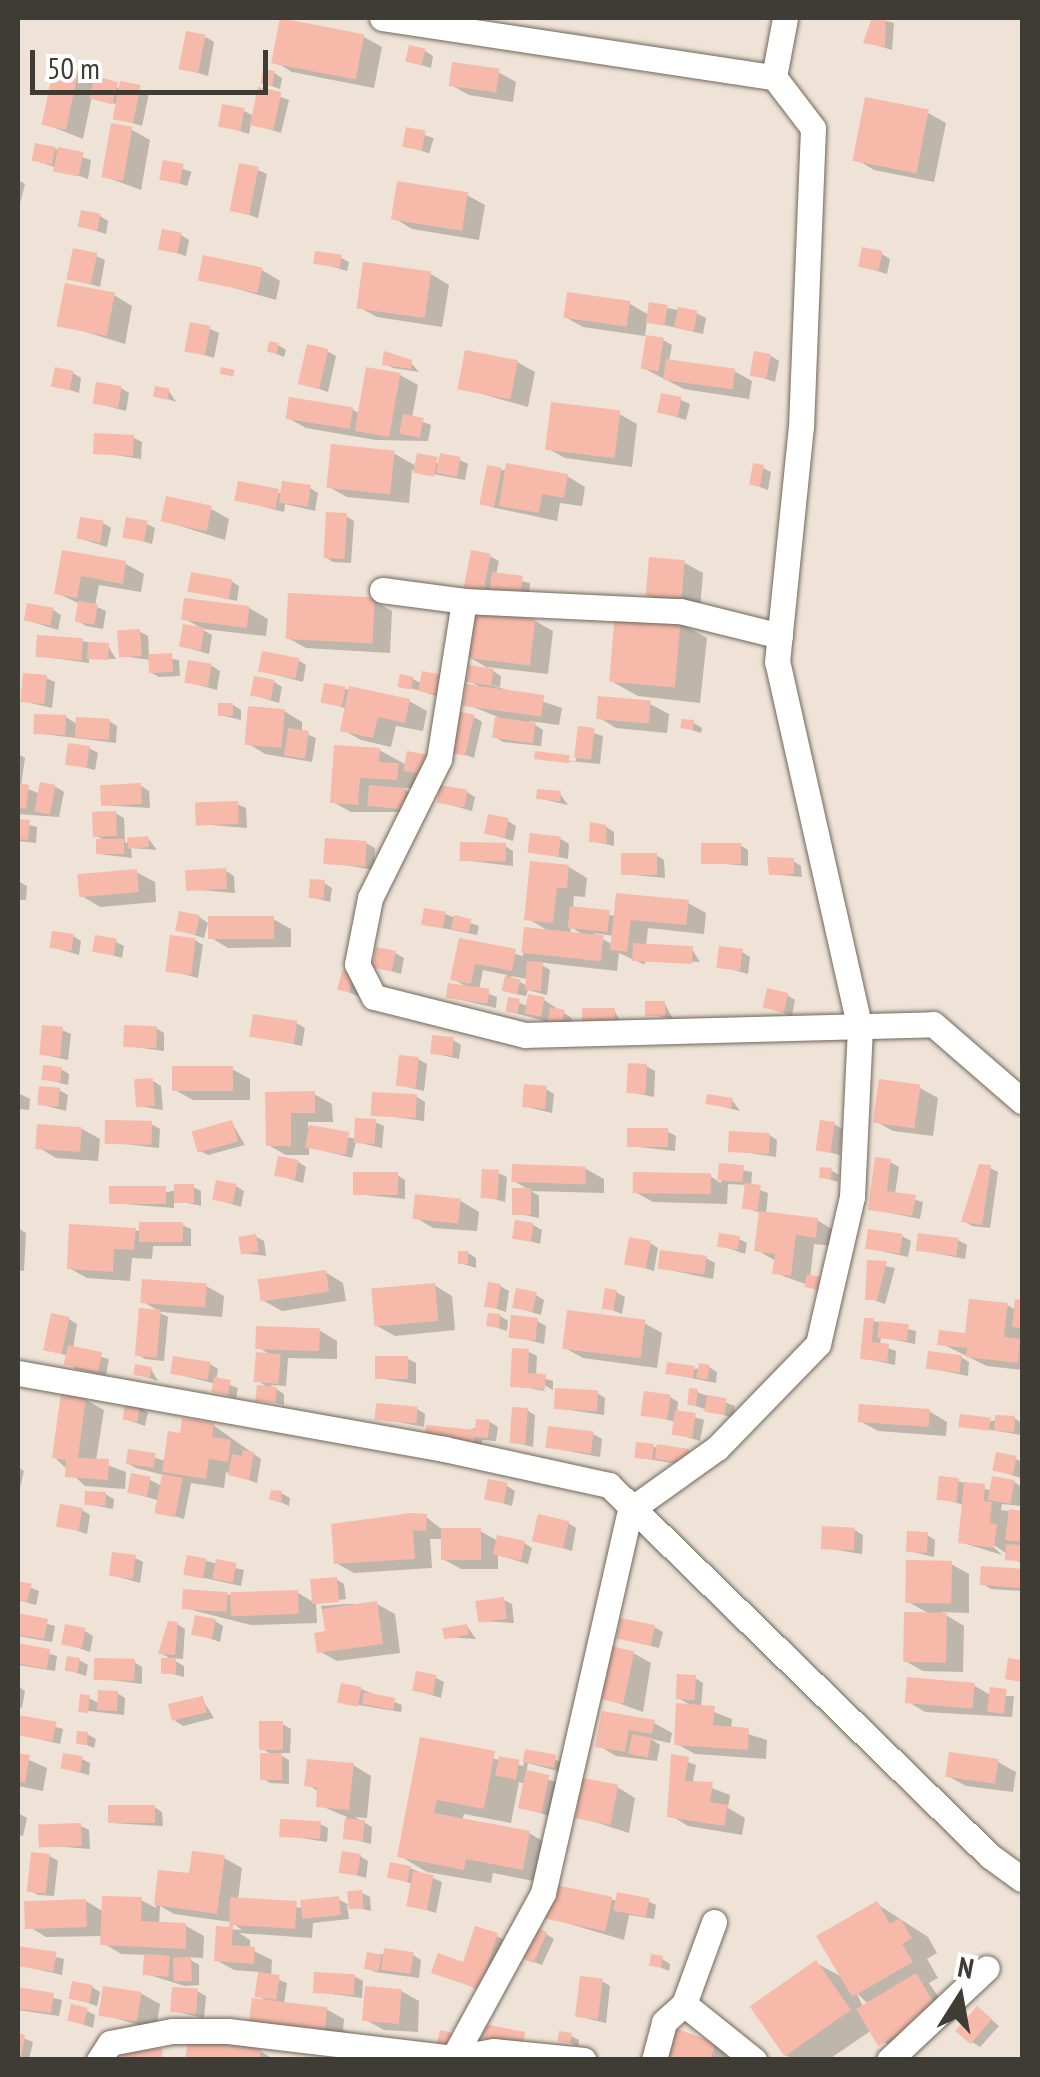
<!DOCTYPE html>
<style>
body{margin:0}
#map{position:relative;width:1040px;height:2077px;overflow:hidden;background:#eee3d6;font-family:"PT Sans Narrow",sans-serif}
div>[style]{position:absolute}
.shadow>*{inset:0;background:#0003;transform-origin:0 0}
.building>*{inset:0;background:#f6b9aa;transform-origin:0 0}
.roads{filter:drop-shadow(0 0 2px #70675b) drop-shadow(0 0 2px #70675b)}
.street>*{height:25px;margin:-12.5px;padding:0 12.5px;transform-origin:12.5px;border-radius:12.5px;background:#fff}
span{translate:-50% -50%;white-space:nowrap;text-align:center;line-height:1.15;-webkit-text-stroke:8px #fff;paint-order:stroke}
.frame{position:absolute;inset:0;border:20px solid #3f3b35;pointer-events:none}
.north{position:absolute;left:910px;top:1947px;width:100px;height:100px;-webkit-text-stroke:8px #fff;paint-order:stroke;rotate:11deg;font-size:28px;font-weight:700;line-height:40px;text-align:center;color:#3f3b35}
.north::after{content:'';display:block;margin:auto;width:35px;height:45px;background:#3f3b35;clip-path:polygon(50% 0,100% 100%,50% 72%,0 100%)}
.scale{position:absolute;left:30px;top:50px;width:238px;height:45px;box-sizing:border-box;border:5px solid #3f3b35;border-top:0;padding-left:12px;font-size:30px;line-height:35px;white-space:nowrap;color:#3f3b35;-webkit-text-stroke:8px #fff;paint-order:stroke}
</style>
<div id="map">
<div class="shadow">
<div style="clip-path:polygon(874px 18px,894px 23px,892px 50px,866px 42px)"></div>
<div style="clip-path:polygon(206px 37px,214px 42px,208px 76px,182px 68px)"></div>
<div style="clip-path:polygon(364px 37px,382px 47px,374px 88px,292px 72px,274px 61px)"></div>
<div style="clip-path:polygon(425px 51px,433px 56px,431px 68px,408px 61px)"></div>
<div style="clip-path:polygon(498px 72px,516px 82px,513px 102px,469px 95px,451px 85px)"></div>
<div style="clip-path:polygon(77px 73px,96px 84px,149px 93px,142px 126px,115px 118px,118px 105px,92px 96px,83px 139px,45px 124px)"></div>
<div style="clip-path:polygon(274px 73px,282px 78px,280px 89px,263px 83px)"></div>
<div style="clip-path:polygon(260px 90px,289px 100px,281px 133px,251px 123px,249px 134px,220px 125px,244px 111px,254px 116px)"></div>
<div style="clip-path:polygon(928px 113px,946px 123px,934px 182px,874px 170px,856px 159px)"></div>
<div style="clip-path:polygon(132px 130px,150px 140px,141px 190px,103px 176px)"></div>
<div style="left:408px;top:130px;width:27px;height:16px;rotate:17deg"></div>
<div style="clip-path:polygon(55px 149px,91px 160px,88px 179px,34px 160px)"></div>
<div style="left:165px;top:163px;width:28px;height:15px;rotate:18deg"></div>
<div style="clip-path:polygon(258px 170px,267px 174px,258px 218px,233px 210px)"></div>
<div style="clip-path:polygon(18px 180px,25px 184px,19px 208px,18px 207px)"></div>
<div style="clip-path:polygon(467px 195px,485px 205px,479px 240px,412px 229px,394px 218px)"></div>
<div style="clip-path:polygon(100px 216px,108px 221px,106px 234px,81px 226px)"></div>
<div style="clip-path:polygon(181px 235px,189px 240px,186px 256px,161px 248px)"></div>
<div style="clip-path:polygon(882px 254px,890px 259px,887px 274px,860px 266px)"></div>
<div style="clip-path:polygon(96px 256px,105px 260px,100px 287px,70px 278px)"></div>
<div style="clip-path:polygon(341px 258px,349px 262px,347px 271px,316px 262px)"></div>
<div style="clip-path:polygon(262px 270px,280px 281px,276px 300px,200px 278px)"></div>
<div style="clip-path:polygon(431px 274px,449px 285px,442px 327px,377px 317px,359px 307px)"></div>
<div style="clip-path:polygon(114px 295px,132px 306px,125px 344px,60px 324px)"></div>
<div style="clip-path:polygon(630px 304px,649px 315px,667px 308px,698px 314px,706px 318px,703px 334px,647px 321px,645px 336px,583px 327px,565px 317px)"></div>
<div style="clip-path:polygon(210px 329px,219px 333px,214px 358px,188px 350px)"></div>
<div style="clip-path:polygon(663px 340px,672px 345px,669px 361px,734px 371px,752px 381px,749px 399px,684px 389px,643px 368px)"></div>
<div style="clip-path:polygon(278px 345px,286px 350px,284px 357px,269px 351px)"></div>
<div style="clip-path:polygon(327px 351px,336px 356px,328px 392px,301px 383px)"></div>
<div style="clip-path:polygon(771px 356px,779px 361px,775px 382px,753px 375px)"></div>
<div style="clip-path:polygon(517px 362px,535px 372px,528px 407px,461px 388px)"></div>
<div style="clip-path:polygon(384px 363px,411px 363px,419px 372px,393px 368px)"></div>
<div style="clip-path:polygon(73px 373px,81px 378px,79px 393px,55px 385px)"></div>
<div style="clip-path:polygon(400px 375px,418px 385px,412px 418px,431px 425px,428px 441px,376px 440px,306px 428px,288px 418px,353px 410px,361px 414px)"></div>
<div style="clip-path:polygon(121px 388px,129px 393px,126px 411px,96px 403px)"></div>
<div style="clip-path:polygon(169px 391px,176px 402px,156px 395px)"></div>
<div style="clip-path:polygon(681px 400px,690px 404px,686px 420px,660px 412px)"></div>
<div style="clip-path:polygon(619px 414px,637px 424px,632px 467px,565px 458px,547px 448px)"></div>
<div style="clip-path:polygon(134px 438px,142px 442px,141px 459px,96px 452px)"></div>
<div style="clip-path:polygon(395px 454px,416px 466px,460px 460px,468px 464px,465px 480px,412px 470px,409px 503px,347px 497px,329px 487px)"></div>
<div style="clip-path:polygon(763px 468px,771px 472px,768px 490px,752px 484px)"></div>
<div style="clip-path:polygon(501px 470px,567px 476px,585px 487px,582px 506px,560px 503px,557px 521px,491px 507px,483px 503px)"></div>
<div style="clip-path:polygon(310px 488px,318px 493px,315px 511px,285px 504px,284px 512px,237px 500px)"></div>
<div style="clip-path:polygon(211px 509px,229px 519px,225px 540px,164px 521px)"></div>
<div style="clip-path:polygon(346px 516px,354px 521px,351px 563px,333px 562px,325px 557px)"></div>
<div style="clip-path:polygon(103px 523px,111px 528px,107px 547px,78px 538px)"></div>
<div style="clip-path:polygon(147px 524px,155px 528px,152px 544px,124px 536px)"></div>
<div style="clip-path:polygon(64px 553px,126px 564px,144px 574px,141px 592px,99px 585px,95px 606px,106px 611px,103px 629px,86px 626px,78px 621px,80px 604px,57px 593px)"></div>
<div style="clip-path:polygon(490px 556px,499px 561px,496px 575px,530px 583px,529px 596px,467px 586px)"></div>
<div style="clip-path:polygon(685px 563px,703px 573px,700px 609px,666px 605px,648px 595px)"></div>
<div style="clip-path:polygon(231px 581px,239px 586px,237px 601px,190px 591px)"></div>
<div style="clip-path:polygon(374px 601px,392px 611px,390px 653px,306px 648px,288px 638px)"></div>
<div style="clip-path:polygon(249px 608px,268px 619px,266px 636px,203px 629px,185px 619px)"></div>
<div style="clip-path:polygon(53px 610px,61px 615px,58px 630px,26px 620px)"></div>
<div style="clip-path:polygon(535px 621px,553px 631px,548px 674px,487px 667px,501px 676px,500px 687px,480px 681px,562px 708px,559px 725px,529px 721px,543px 730px,541px 746px,503px 742px,495px 737px,498px 717px,466px 704px,483px 689px,470px 681px,493px 671px,469px 657px)"></div>
<div style="clip-path:polygon(680px 623px,707px 638px,700px 703px,638px 696px,611px 681px)"></div>
<div style="clip-path:polygon(203px 630px,212px 635px,209px 654px,181px 646px)"></div>
<div style="clip-path:polygon(139px 631px,148px 636px,149px 656px,179px 660px,180px 676px,159px 677px,150px 672px,150px 660px,122px 656px)"></div>
<div style="clip-path:polygon(82px 641px,108px 646px,116px 659px,89px 658px,89px 663px,38px 656px)"></div>
<div style="clip-path:polygon(298px 660px,306px 665px,303px 682px,261px 671px)"></div>
<div style="clip-path:polygon(212px 666px,220px 671px,217px 690px,187px 682px)"></div>
<div style="clip-path:polygon(46px 678px,55px 682px,52px 708px,22px 701px)"></div>
<div style="clip-path:polygon(413px 679px,422px 684px,447px 699px,400px 685px)"></div>
<div style="clip-path:polygon(274px 682px,282px 687px,279px 703px,253px 695px)"></div>
<div style="clip-path:polygon(345px 689px,409px 701px,427px 711px,423px 731px,396px 726px,391px 747px,361px 740px,343px 730px,347px 709px,323px 701px)"></div>
<div style="clip-path:polygon(650px 704px,669px 714px,667px 733px,616px 728px,598px 717px)"></div>
<div style="clip-path:polygon(233px 705px,241px 710px,241px 720px,220px 715px)"></div>
<div style="clip-path:polygon(284px 711px,302px 722px,302px 732px,316px 738px,312px 762px,265px 754px,247px 743px)"></div>
<div style="clip-path:polygon(66px 717px,78px 725px,109px 721px,117px 726px,116px 743px,35px 733px)"></div>
<div style="clip-path:polygon(474px 717px,482px 722px,474px 758px,451px 750px)"></div>
<div style="clip-path:polygon(694px 723px,702px 728px,701px 733px,683px 727px)"></div>
<div style="clip-path:polygon(580px 729px,603px 736px,600px 764px,536px 758px,576px 761px)"></div>
<div style="clip-path:polygon(89px 748px,98px 753px,95px 770px,67px 763px)"></div>
<div style="clip-path:polygon(379px 750px,431px 778px,416px 775px,415px 788px,401px 788px,414px 795px,413px 812px,351px 812px,333px 802px)"></div>
<div style="clip-path:polygon(18px 754px,25px 758px,21px 786px,40px 794px,56px 787px,64px 792px,59px 817px,18px 814px)"></div>
<div style="clip-path:polygon(141px 786px,149px 791px,150px 808px,103px 805px)"></div>
<div style="clip-path:polygon(467px 792px,475px 797px,472px 811px,440px 802px)"></div>
<div style="clip-path:polygon(560px 794px,568px 805px,538px 798px)"></div>
<div style="clip-path:polygon(237px 804px,246px 808px,247px 828px,199px 824px)"></div>
<div style="clip-path:polygon(115px 813px,124px 818px,125px 843px,148px 838px,157px 850px,131px 848px,132px 858px,99px 854px,108px 842px,96px 836px)"></div>
<div style="clip-path:polygon(508px 821px,516px 826px,513px 841px,486px 833px)"></div>
<div style="clip-path:polygon(18px 822px,37px 827px,36px 843px,18px 841px)"></div>
<div style="clip-path:polygon(606px 827px,614px 832px,614px 846px,592px 841px)"></div>
<div style="clip-path:polygon(561px 839px,569px 844px,568px 859px,531px 851px)"></div>
<div style="clip-path:polygon(366px 843px,375px 848px,374px 870px,326px 862px)"></div>
<div style="clip-path:polygon(740px 845px,748px 850px,748px 866px,704px 862px)"></div>
<div style="clip-path:polygon(505px 846px,513px 851px,513px 866px,463px 860px)"></div>
<div style="clip-path:polygon(656px 855px,664px 860px,665px 878px,624px 874px)"></div>
<div style="clip-path:polygon(793px 861px,801px 866px,802px 877px,771px 874px)"></div>
<div style="clip-path:polygon(evenodd,569px 867px,587px 878px,585px 897px,574px 896px,573px 909px,616px 916px,688px 903px,706px 913px,704px 934px,648px 928px,646px 946px,692px 949px,700px 962px,645px 959px,645px 964px,700px 967px,643px 964px,619px 953px,617px 971px,537px 962px,550px 970px,547px 995px,528px 990px,526px 996px,544px 1000px,572px 1018px,570px 1028px,508px 1011px,510px 1000px,528px 1006px,530px 997px,512px 993px,504px 988px,507px 975px,483px 970px,479px 990px,497px 997px,496px 1008px,449px 997px,469px 988px,453px 979px,461px 941px,523px 956px,526px 930px,552px 933px,527px 918px,569px 867px,571px 927px,587px 937px,570px 935px,571px 927px,569px 867px,593px 933px,614px 936px,613px 945px,593px 933px,569px 867px,511px 976px,527px 979px,527px 986px,511px 977px,511px 976px)"></div>
<div style="clip-path:polygon(226px 871px,234px 876px,235px 893px,188px 889px)"></div>
<div style="clip-path:polygon(136px 872px,155px 882px,156px 902px,100px 907px,82px 896px)"></div>
<div style="clip-path:polygon(18px 881px,27px 886px,26px 900px,18px 900px)"></div>
<div style="clip-path:polygon(324px 883px,332px 888px,330px 902px,311px 897px)"></div>
<div style="clip-path:polygon(445px 914px,479px 926px,477px 935px,423px 924px)"></div>
<div style="clip-path:polygon(199px 917px,208px 923px,204px 938px,178px 930px)"></div>
<div style="clip-path:polygon(273px 919px,291px 929px,291px 947px,228px 948px,210px 937px)"></div>
<div style="clip-path:polygon(73px 936px,81px 941px,79px 955px,52px 947px)"></div>
<div style="clip-path:polygon(195px 940px,203px 945px,198px 978px,168px 970px)"></div>
<div style="clip-path:polygon(116px 942px,124px 946px,122px 958px,95px 950px)"></div>
<div style="clip-path:polygon(742px 952px,750px 957px,748px 974px,719px 966px)"></div>
<div style="clip-path:polygon(395px 953px,404px 958px,401px 974px,374px 966px)"></div>
<div style="clip-path:polygon(344px 974px,362px 981px,358px 996px,341px 989px)"></div>
<div style="clip-path:polygon(787px 995px,795px 1000px,792px 1016px,766px 1007px)"></div>
<div style="clip-path:polygon(665px 1004px,673px 1019px,648px 1014px)"></div>
<div style="clip-path:polygon(614px 1010px,623px 1026px,593px 1026px)"></div>
<div style="clip-path:polygon(296px 1023px,305px 1028px,302px 1046px,252px 1035px)"></div>
<div style="clip-path:polygon(156px 1028px,164px 1033px,164px 1051px,127px 1046px)"></div>
<div style="clip-path:polygon(62px 1030px,71px 1034px,68px 1060px,41px 1054px)"></div>
<div style="clip-path:polygon(453px 1040px,461px 1045px,459px 1059px,433px 1053px)"></div>
<div style="clip-path:polygon(418px 1059px,427px 1064px,424px 1091px,399px 1085px)"></div>
<div style="clip-path:polygon(646px 1066px,655px 1071px,654px 1097px,630px 1092px)"></div>
<div style="clip-path:polygon(61px 1069px,69px 1074px,68px 1085px,44px 1079px)"></div>
<div style="clip-path:polygon(232px 1069px,250px 1079px,250px 1100px,193px 1100px,175px 1090px)"></div>
<div style="clip-path:polygon(153px 1081px,161px 1086px,163px 1110px,138px 1106px)"></div>
<div style="clip-path:polygon(920px 1088px,938px 1098px,933px 1136px,893px 1131px,875px 1121px)"></div>
<div style="clip-path:polygon(546px 1089px,554px 1094px,552px 1113px,523px 1106px)"></div>
<div style="clip-path:polygon(59px 1090px,68px 1095px,66px 1111px,39px 1104px)"></div>
<div style="clip-path:polygon(18px 1093px,30px 1099px,29px 1110px,18px 1109px)"></div>
<div style="clip-path:polygon(267px 1094px,314px 1094px,332px 1104px,333px 1122px,308px 1122px,308px 1128px,356px 1139px,375px 1122px,384px 1126px,382px 1148px,356px 1142px,352px 1158px,309px 1147px,309px 1155px,286px 1155px,268px 1145px)"></div>
<div style="clip-path:polygon(417px 1097px,425px 1102px,424px 1121px,373px 1114px)"></div>
<div style="clip-path:polygon(732px 1100px,740px 1111px,708px 1103px)"></div>
<div style="clip-path:polygon(232px 1123px,245px 1145px,208px 1155px,200px 1151px)"></div>
<div style="clip-path:polygon(151px 1124px,160px 1129px,159px 1148px,107px 1142px)"></div>
<div style="clip-path:polygon(834px 1124px,842px 1129px,840px 1155px,820px 1150px)"></div>
<div style="clip-path:polygon(82px 1129px,100px 1139px,98px 1161px,56px 1158px,38px 1147px)"></div>
<div style="clip-path:polygon(667px 1131px,676px 1136px,675px 1151px,630px 1146px)"></div>
<div style="clip-path:polygon(769px 1135px,777px 1140px,776px 1157px,731px 1150px)"></div>
<div style="clip-path:polygon(298px 1162px,306px 1167px,303px 1183px,277px 1175px)"></div>
<div style="clip-path:polygon(890px 1162px,899px 1167px,895px 1194px,923px 1202px,920px 1219px,871px 1209px)"></div>
<div style="clip-path:polygon(722px 1166px,752px 1172px,751px 1187px,768px 1193px,766px 1214px,817px 1220px,835px 1231px,834px 1246px,814px 1244px,810px 1278px,830px 1293px,775px 1273px,776px 1261px,757px 1250px,761px 1213px,745px 1208px,748px 1185px,728px 1184px,727px 1204px,653px 1202px,635px 1192px,710px 1176px,721px 1183px)"></div>
<div style="clip-path:polygon(990px 1168px,998px 1172px,990px 1228px,972px 1226px,964px 1221px)"></div>
<div style="clip-path:polygon(586px 1169px,604px 1179px,604px 1193px,531px 1191px,539px 1196px,539px 1218px,514px 1213px,514px 1190px,531px 1191px,514px 1181px)"></div>
<div style="clip-path:polygon(831px 1170px,839px 1175px,838px 1182px,822px 1177px)"></div>
<div style="clip-path:polygon(498px 1173px,507px 1177px,505px 1202px,483px 1196px)"></div>
<div style="clip-path:polygon(397px 1175px,405px 1180px,405px 1199px,356px 1194px)"></div>
<div style="clip-path:polygon(236px 1186px,244px 1191px,241px 1207px,215px 1199px)"></div>
<div style="clip-path:polygon(193px 1187px,201px 1191px,201px 1206px,174px 1200px,174px 1208px,111px 1203px)"></div>
<div style="clip-path:polygon(461px 1201px,479px 1212px,477px 1231px,433px 1228px,415px 1217px)"></div>
<div style="clip-path:polygon(182px 1225px,191px 1229px,191px 1246px,153px 1246px,152px 1259px,132px 1258px,130px 1281px,87px 1278px,69px 1268px,135px 1231px)"></div>
<div style="clip-path:polygon(533px 1225px,542px 1230px,540px 1244px,516px 1237px)"></div>
<div style="clip-path:polygon(18px 1228px,26px 1233px,24px 1271px,18px 1270px)"></div>
<div style="clip-path:polygon(255px 1236px,264px 1241px,266px 1256px,244px 1253px)"></div>
<div style="clip-path:polygon(902px 1236px,911px 1241px,908px 1257px,868px 1248px)"></div>
<div style="clip-path:polygon(739px 1239px,747px 1243px,745px 1254px,719px 1245px)"></div>
<div style="clip-path:polygon(958px 1240px,967px 1245px,965px 1259px,919px 1250px)"></div>
<div style="clip-path:polygon(650px 1243px,658px 1248px,654px 1271px,628px 1263px)"></div>
<div style="clip-path:polygon(468px 1253px,476px 1258px,476px 1268px,460px 1263px)"></div>
<div style="clip-path:polygon(706px 1258px,715px 1263px,713px 1279px,660px 1268px)"></div>
<div style="clip-path:polygon(870px 1263px,895px 1268px,885px 1304px,868px 1298px)"></div>
<div style="clip-path:polygon(325px 1272px,343px 1283px,346px 1301px,282px 1311px,264px 1301px)"></div>
<div style="clip-path:polygon(434px 1285px,452px 1296px,455px 1330px,395px 1336px,377px 1326px)"></div>
<div style="clip-path:polygon(206px 1286px,224px 1296px,222px 1317px,161px 1312px,143px 1302px)"></div>
<div style="clip-path:polygon(500px 1286px,509px 1291px,506px 1312px,488px 1306px)"></div>
<div style="clip-path:polygon(616px 1292px,625px 1297px,622px 1314px,604px 1307px)"></div>
<div style="clip-path:polygon(536px 1295px,544px 1300px,541px 1315px,515px 1307px)"></div>
<div style="clip-path:polygon(1017px 1302px,1022px 1302px,1022px 1370px,987px 1366px,940px 1343px,968px 1336px,1007px 1305px,1016px 1310px)"></div>
<div style="clip-path:polygon(160px 1313px,168px 1317px,164px 1361px,145px 1359px,137px 1354px)"></div>
<div style="clip-path:polygon(500px 1316px,508px 1321px,507px 1331px,489px 1325px)"></div>
<div style="clip-path:polygon(69px 1319px,77px 1324px,73px 1349px,109px 1359px,106px 1375px,75px 1369px,68px 1356px,47px 1349px)"></div>
<div style="clip-path:polygon(537px 1321px,546px 1326px,544px 1344px,511px 1336px)"></div>
<div style="clip-path:polygon(873px 1321px,916px 1331px,915px 1344px,881px 1337px,880px 1345px,896px 1351px,895px 1365px,862px 1358px)"></div>
<div style="clip-path:polygon(644px 1323px,662px 1333px,657px 1368px,583px 1358px,565px 1348px)"></div>
<div style="clip-path:polygon(319px 1330px,337px 1341px,337px 1359px,288px 1358px,286px 1386px,270px 1385px,284px 1394px,284px 1405px,259px 1399px,271px 1389px,256px 1380px,272px 1356px,258px 1347px)"></div>
<div style="clip-path:polygon(529px 1352px,537px 1356px,536px 1376px,553px 1381px,553px 1390px,535px 1380px,545px 1391px,513px 1385px)"></div>
<div style="clip-path:polygon(961px 1357px,969px 1362px,968px 1376px,929px 1368px)"></div>
<div style="clip-path:polygon(408px 1359px,416px 1363px,416px 1384px,377px 1378px)"></div>
<div style="clip-path:polygon(210px 1364px,218px 1369px,216px 1380px,238px 1388px,236px 1398px,214px 1391px,216px 1384px,173px 1373px)"></div>
<div style="clip-path:polygon(709px 1367px,717px 1372px,716px 1383px,667px 1373px)"></div>
<div style="clip-path:polygon(151px 1369px,158px 1381px,136px 1374px)"></div>
<div style="clip-path:polygon(697px 1392px,735px 1406px,733px 1418px,689px 1404px)"></div>
<div style="clip-path:polygon(597px 1393px,605px 1398px,604px 1415px,556px 1408px)"></div>
<div style="clip-path:polygon(670px 1397px,678px 1402px,677px 1412px,704px 1420px,700px 1441px,674px 1433px,676px 1422px,644px 1414px)"></div>
<div style="clip-path:polygon(86px 1400px,104px 1410px,96px 1461px,126px 1472px,125px 1489px,85px 1486px,54px 1457px)"></div>
<div style="clip-path:polygon(139px 1407px,148px 1412px,145px 1426px,125px 1419px)"></div>
<div style="clip-path:polygon(417px 1409px,425px 1414px,424px 1427px,377px 1418px)"></div>
<div style="clip-path:polygon(527px 1410px,535px 1415px,533px 1447px,512px 1442px)"></div>
<div style="clip-path:polygon(929px 1411px,947px 1422px,946px 1436px,878px 1431px,860px 1421px)"></div>
<div style="clip-path:polygon(1014px 1418px,1022px 1423px,1021px 1435px,961px 1425px)"></div>
<div style="clip-path:polygon(490px 1422px,498px 1427px,496px 1441px,482px 1440px,482px 1449px,435px 1444px)"></div>
<div style="clip-path:polygon(213px 1425px,261px 1459px,257px 1483px,226px 1472px,224px 1488px,191px 1483px,184px 1519px,158px 1511px,160px 1501px,130px 1492px,150px 1480px,162px 1486px,179px 1479px,136px 1468px,127px 1463px,130px 1451px,166px 1461px,182px 1435px)"></div>
<div style="clip-path:polygon(593px 1434px,602px 1439px,600px 1457px,548px 1447px)"></div>
<div style="clip-path:polygon(653px 1447px,688px 1451px,696px 1456px,695px 1467px,636px 1457px)"></div>
<div style="clip-path:polygon(1016px 1459px,1022px 1462px,1021px 1478px,995px 1470px)"></div>
<div style="clip-path:polygon(18px 1467px,24px 1471px,20px 1488px,18px 1488px)"></div>
<div style="clip-path:polygon(958px 1481px,992px 1491px,1014px 1482px,1022px 1487px,1020px 1506px,1002px 1504px,1001px 1510px,1022px 1513px,1022px 1564px,985px 1539px,1002px 1555px,960px 1542px,964px 1505px,940px 1498px)"></div>
<div style="clip-path:polygon(507px 1486px,515px 1491px,512px 1506px,486px 1498px)"></div>
<div style="clip-path:polygon(281px 1493px,290px 1498px,289px 1506px,272px 1498px)"></div>
<div style="clip-path:polygon(105px 1494px,114px 1499px,113px 1509px,87px 1504px)"></div>
<div style="clip-path:polygon(82px 1510px,90px 1515px,87px 1534px,59px 1525px)"></div>
<div style="clip-path:polygon(426px 1517px,444px 1531px,480px 1531px,498px 1541px,524px 1543px,532px 1548px,528px 1564px,498px 1555px,498px 1569px,461px 1569px,443px 1559px,443px 1539px,430px 1539px,432px 1568px,354px 1573px,336px 1563px)"></div>
<div style="clip-path:polygon(568px 1523px,576px 1528px,572px 1551px,535px 1540px)"></div>
<div style="clip-path:polygon(855px 1530px,863px 1535px,862px 1554px,824px 1548px)"></div>
<div style="clip-path:polygon(927px 1535px,935px 1540px,934px 1557px,909px 1551px)"></div>
<div style="clip-path:polygon(135px 1558px,143px 1562px,140px 1583px,112px 1575px)"></div>
<div style="clip-path:polygon(206px 1561px,244px 1570px,241px 1586px,186px 1574px)"></div>
<div style="clip-path:polygon(951px 1564px,969px 1574px,969px 1613px,941px 1612px,964px 1626px,963px 1672px,923px 1671px,905px 1661px,932px 1615px,908px 1602px)"></div>
<div style="clip-path:polygon(984px 1569px,1022px 1572px,1022px 1591px,991px 1589px,983px 1584px)"></div>
<div style="clip-path:polygon(336px 1579px,344px 1584px,346px 1599px,316px 1603px,317px 1623px,251px 1625px,184px 1608px,228px 1595px,298px 1593px,315px 1603px)"></div>
<div style="clip-path:polygon(18px 1583px,39px 1591px,36px 1605px,18px 1600px)"></div>
<div style="clip-path:polygon(504px 1600px,512px 1604px,514px 1623px,481px 1621px)"></div>
<div style="clip-path:polygon(346px 1604px,377px 1604px,395px 1614px,400px 1653px,337px 1661px,319px 1651px,327px 1633px,321px 1606px)"></div>
<div style="clip-path:polygon(18px 1616px,55px 1626px,52px 1642px,18px 1636px)"></div>
<div style="clip-path:polygon(215px 1621px,223px 1626px,220px 1642px,194px 1633px)"></div>
<div style="clip-path:polygon(177px 1624px,185px 1629px,183px 1659px,170px 1658px,184px 1666px,184px 1677px,164px 1672px,174px 1661px,161px 1653px)"></div>
<div style="clip-path:polygon(467px 1626px,476px 1639px,445px 1637px)"></div>
<div style="clip-path:polygon(654px 1627px,663px 1632px,659px 1648px,620px 1638px)"></div>
<div style="clip-path:polygon(85px 1631px,93px 1636px,90px 1652px,64px 1643px)"></div>
<div style="clip-path:polygon(18px 1645px,57px 1656px,55px 1671px,18px 1665px)"></div>
<div style="clip-path:polygon(633px 1653px,651px 1663px,643px 1712px,604px 1698px)"></div>
<div style="clip-path:polygon(79px 1660px,88px 1665px,86px 1676px,68px 1670px)"></div>
<div style="clip-path:polygon(134px 1662px,142px 1667px,142px 1684px,96px 1678px)"></div>
<div style="clip-path:polygon(436px 1678px,444px 1682px,441px 1698px,415px 1690px)"></div>
<div style="clip-path:polygon(695px 1678px,703px 1683px,701px 1707px,732px 1719px,731px 1729px,767px 1740px,766px 1759px,695px 1754px,677px 1744px,694px 1707px,678px 1698px)"></div>
<div style="clip-path:polygon(18px 1686px,25px 1691px,22px 1708px,18px 1707px)"></div>
<div style="clip-path:polygon(975px 1686px,992px 1696px,1014px 1696px,1012px 1717px,925px 1712px,907px 1701px)"></div>
<div style="clip-path:polygon(361px 1689px,402px 1705px,401px 1712px,340px 1702px)"></div>
<div style="clip-path:polygon(117px 1693px,125px 1698px,124px 1715px,80px 1710px,89px 1698px,100px 1704px)"></div>
<div style="clip-path:polygon(202px 1699px,214px 1718px,183px 1726px,175px 1721px)"></div>
<div style="clip-path:polygon(604px 1714px,654px 1723px,672px 1733px,670px 1743px,651px 1739px,660px 1745px,657px 1761px,616px 1756px,598px 1745px)"></div>
<div style="clip-path:polygon(18px 1716px,63px 1729px,60px 1744px,18px 1734px)"></div>
<div style="clip-path:polygon(282px 1724px,291px 1729px,290px 1753px,277px 1753px,289px 1760px,289px 1784px,270px 1783px,262px 1778px,273px 1755px,261px 1748px)"></div>
<div style="clip-path:polygon(87px 1734px,96px 1739px,94px 1748px,79px 1742px)"></div>
<div style="clip-path:polygon(422px 1740px,523px 1766px,527px 1752px,563px 1762px,561px 1772px,528px 1763px,526px 1773px,556px 1782px,549px 1816px,520px 1807px,525px 1784px,519px 1782px,511px 1823px,464px 1814px,462px 1821px,529px 1833px,556px 1849px,550px 1884px,493px 1873px,491px 1883px,427px 1872px,400px 1856px)"></div>
<div style="clip-path:polygon(18px 1755px,47px 1768px,43px 1791px,18px 1786px)"></div>
<div style="clip-path:polygon(673px 1757px,696px 1765px,693px 1781px,730px 1795px,728px 1808px,745px 1818px,742px 1835px,688px 1826px,670px 1815px)"></div>
<div style="clip-path:polygon(82px 1759px,90px 1763px,89px 1775px,63px 1768px)"></div>
<div style="clip-path:polygon(998px 1762px,1016px 1772px,1013px 1792px,966px 1786px,948px 1776px)"></div>
<div style="clip-path:polygon(353px 1765px,371px 1776px,367px 1818px,355px 1817px,372px 1827px,371px 1844px,345px 1837px,347px 1817px,319px 1805px,319px 1792px,307px 1784px)"></div>
<div style="clip-path:polygon(617px 1787px,635px 1798px,629px 1833px,579px 1817px)"></div>
<div style="clip-path:polygon(154px 1807px,162px 1812px,163px 1826px,111px 1823px)"></div>
<div style="clip-path:polygon(18px 1813px,27px 1818px,23px 1836px,18px 1835px)"></div>
<div style="clip-path:polygon(320px 1824px,328px 1828px,327px 1842px,282px 1835px)"></div>
<div style="clip-path:polygon(81px 1826px,89px 1830px,90px 1849px,41px 1845px)"></div>
<div style="clip-path:polygon(50px 1856px,58px 1861px,54px 1896px,38px 1895px,30px 1890px)"></div>
<div style="clip-path:polygon(360px 1856px,368px 1861px,366px 1878px,342px 1871px)"></div>
<div style="clip-path:polygon(224px 1858px,242px 1868px,238px 1900px,303px 1908px,338px 1899px,351px 1906px,362px 1893px,370px 1897px,371px 1911px,347px 1905px,349px 1919px,313px 1923px,312px 1938px,239px 1933px,250px 1940px,250px 1949px,272px 1960px,271px 1977px,287px 1983px,284px 2004px,326px 2009px,344px 2019px,343px 2030px,358px 2036px,342px 2040px,270px 2003px,257px 1995px,260px 1972px,234px 1970px,216px 1960px,218px 1928px,242px 1930px,231px 1922px,174px 1914px,160px 1906px,159px 1925px,186px 1926px,204px 1936px,203px 1958px,186px 1957px,199px 1965px,199px 1985px,185px 1986px,146px 1974px,146px 1955px,121px 1954px,103px 1943px,103px 1936px,46px 1937px,28px 1926px,86px 1901px,104px 1912px,141px 1900px,156px 1908px,160px 1872px,191px 1876px)"></div>
<div style="clip-path:polygon(410px 1868px,442px 1882px,436px 1913px,410px 1905px,413px 1884px,390px 1877px)"></div>
<div style="clip-path:polygon(612px 1900px,648px 1901px,656px 1905px,654px 1919px,629px 1915px,624px 1940px,546px 1917px)"></div>
<div style="clip-path:polygon(evenodd,877px 1904px,928px 1937px,937px 1953px,927px 1959px,938px 1978px,929px 1983px,955px 2021px,899px 2055px,872px 2030px,828px 2060px,794px 2060px,786px 2055px,816px 1963px,844px 1978px,877px 1904px,857px 1994px,858px 1994px,871px 2007px,863px 2007px,857px 1994px)"></div>
<div style="clip-path:polygon(546px 1934px,554px 1939px,542px 1965px,526px 1959px)"></div>
<div style="clip-path:polygon(497px 1936px,515px 1946px,498px 1997px,434px 1972px,465px 1965px)"></div>
<div style="clip-path:polygon(18px 1948px,64px 1959px,62px 1975px,18px 1965px)"></div>
<div style="clip-path:polygon(369px 1954px,413px 1955px,421px 1960px,419px 1978px,375px 1972px,366px 1968px)"></div>
<div style="clip-path:polygon(662px 1959px,670px 1964px,669px 1971px,652px 1964px)"></div>
<div style="clip-path:polygon(354px 1976px,363px 1981px,362px 1998px,316px 1992px)"></div>
<div style="clip-path:polygon(602px 1981px,610px 1986px,606px 2023px,576px 2016px)"></div>
<div style="clip-path:polygon(92px 1987px,100px 1992px,97px 2006px,71px 1997px)"></div>
<div style="clip-path:polygon(18px 1990px,62px 2000px,59px 2016px,18px 2010px)"></div>
<div style="clip-path:polygon(197px 1991px,206px 1996px,204px 2018px,173px 2011px)"></div>
<div style="clip-path:polygon(401px 1991px,419px 2001px,418px 2032px,384px 2030px,366px 2020px)"></div>
<div style="clip-path:polygon(142px 1994px,160px 2004px,156px 2030px,101px 2014px)"></div>
<div style="clip-path:polygon(87px 2011px,95px 2015px,93px 2028px,70px 2020px)"></div>
<div style="clip-path:polygon(985px 2014px,999px 2026px,980px 2047px,972px 2042px)"></div>
<div style="clip-path:polygon(18px 2036px,33px 2042px,29px 2060px,18px 2060px)"></div>
<div style="clip-path:polygon(571px 2036px,579px 2040px,578px 2046px,560px 2039px)"></div>
<div style="clip-path:polygon(715px 2045px,731px 2060px,662px 2060px)"></div>
<div style="clip-path:polygon(260px 2051px,275px 2060px,187px 2060px)"></div>
</div>
<div class="building">
<div style="left:280px;top:18px;width:86px;height:46px;rotate:11deg"></div>
<div style="clip-path:polygon(872px 18px,886px 18px,885px 47px,863px 43px)"></div>
<div style="left:186px;top:31px;width:20px;height:39px;rotate:11deg"></div>
<div style="left:409px;top:45px;width:17px;height:17px;rotate:13deg"></div>
<div style="left:452px;top:62px;width:48px;height:24px;rotate:8deg"></div>
<div style="left:54px;top:66px;width:25px;height:60px;rotate:12deg"></div>
<div style="left:263px;top:69px;width:12px;height:15px;rotate:9deg"></div>
<div style="left:95px;top:76px;width:24px;height:23px;rotate:15deg"></div>
<div style="left:120px;top:81px;width:21px;height:39px;rotate:11deg"></div>
<div style="left:258px;top:87px;width:24px;height:39px;rotate:12deg"></div>
<div style="left:865px;top:97px;width:65px;height:65px;rotate:11deg"></div>
<div style="left:222px;top:104px;width:23px;height:23px;rotate:10deg"></div>
<div style="left:111px;top:123px;width:22px;height:55px;rotate:10deg"></div>
<div style="left:406px;top:127px;width:20px;height:20px;rotate:11deg"></div>
<div style="left:35px;top:143px;width:21px;height:18px;rotate:11deg"></div>
<div style="left:58px;top:147px;width:26px;height:25px;rotate:11deg"></div>
<div style="left:163px;top:160px;width:21px;height:20px;rotate:11deg"></div>
<div style="left:239px;top:163px;width:20px;height:49px;rotate:11deg"></div>
<div style="left:397px;top:181px;width:72px;height:39px;rotate:9deg"></div>
<div style="left:81px;top:210px;width:20px;height:17px;rotate:11deg"></div>
<div style="left:162px;top:229px;width:20px;height:21px;rotate:11deg"></div>
<div style="left:862px;top:247px;width:21px;height:20px;rotate:11deg"></div>
<div style="left:73px;top:248px;width:25px;height:32px;rotate:12deg"></div>
<div style="left:315px;top:251px;width:27px;height:13px;rotate:8deg"></div>
<div style="left:203px;top:255px;width:61px;height:26px;rotate:12deg"></div>
<div style="left:363px;top:262px;width:69px;height:47px;rotate:8deg"></div>
<div style="left:65px;top:283px;width:51px;height:44px;rotate:11deg"></div>
<div style="left:567px;top:292px;width:64px;height:26px;rotate:8deg"></div>
<div style="left:649px;top:302px;width:19px;height:21px;rotate:9deg"></div>
<div style="left:678px;top:307px;width:20px;height:21px;rotate:11deg"></div>
<div style="left:190px;top:322px;width:21px;height:30px;rotate:11deg"></div>
<div style="left:646px;top:335px;width:18px;height:34px;rotate:9deg"></div>
<div style="left:269px;top:341px;width:10px;height:11px;rotate:11deg"></div>
<div style="left:307px;top:344px;width:22px;height:41px;rotate:13deg"></div>
<div style="left:465px;top:350px;width:54px;height:40px;rotate:11deg"></div>
<div style="clip-path:polygon(384px 351px,412px 360px,411px 369px,382px 365px)"></div>
<div style="left:754px;top:351px;width:17px;height:25px;rotate:10deg"></div>
<div style="left:666px;top:359px;width:70px;height:21px;rotate:8deg"></div>
<div style="left:55px;top:367px;width:19px;height:20px;rotate:12deg"></div>
<div style="left:221px;top:367px;width:14px;height:7px;rotate:12deg"></div>
<div style="left:366px;top:367px;width:35px;height:65px;rotate:10deg"></div>
<div style="left:96px;top:382px;width:26px;height:22px;rotate:9deg"></div>
<div style="left:155px;top:386px;width:15px;height:11px;rotate:11deg"></div>
<div style="left:661px;top:393px;width:21px;height:20px;rotate:11deg"></div>
<div style="left:289px;top:397px;width:65px;height:22px;rotate:9deg"></div>
<div style="left:551px;top:402px;width:70px;height:48px;rotate:7deg"></div>
<div style="left:403px;top:414px;width:21px;height:20px;rotate:11deg"></div>
<div style="left:94px;top:433px;width:40px;height:21px;rotate:3deg"></div>
<div style="left:331px;top:444px;width:64px;height:44px;rotate:6deg"></div>
<div style="left:417px;top:453px;width:21px;height:20px;rotate:11deg"></div>
<div style="left:440px;top:453px;width:21px;height:20px;rotate:11deg"></div>
<div style="clip-path:polygon(506px 463px,568px 474px,564px 498px,542px 494px,539px 513px,499px 506px)"></div>
<div style="left:753px;top:463px;width:11px;height:22px;rotate:10deg"></div>
<div style="left:487px;top:465px;width:15px;height:40px;rotate:11deg"></div>
<div style="left:238px;top:481px;width:42px;height:20px;rotate:11deg"></div>
<div style="left:282px;top:481px;width:29px;height:22px;rotate:8deg"></div>
<div style="left:166px;top:496px;width:47px;height:26px;rotate:12deg"></div>
<div style="left:326px;top:512px;width:21px;height:46px;rotate:3deg"></div>
<div style="left:80px;top:517px;width:24px;height:22px;rotate:9deg"></div>
<div style="left:126px;top:517px;width:22px;height:21px;rotate:10deg"></div>
<div style="clip-path:polygon(62px 550px,126px 561px,123px 584px,81px 576px,77px 598px,54px 594px)"></div>
<div style="left:471px;top:550px;width:20px;height:38px;rotate:11deg"></div>
<div style="left:649px;top:557px;width:36px;height:39px;rotate:5deg"></div>
<div style="left:191px;top:572px;width:42px;height:20px;rotate:10deg"></div>
<div style="left:492px;top:572px;width:31px;height:18px;rotate:7deg"></div>
<div style="left:288px;top:593px;width:87px;height:46px;rotate:3deg"></div>
<div style="left:184px;top:598px;width:66px;height:22px;rotate:7deg"></div>
<div style="left:78px;top:601px;width:20px;height:21px;rotate:9deg"></div>
<div style="left:27px;top:603px;width:27px;height:18px;rotate:10deg"></div>
<div style="left:472px;top:611px;width:64px;height:47px;rotate:7deg"></div>
<div style="left:615px;top:614px;width:66px;height:68px;rotate:5deg"></div>
<div style="left:183px;top:624px;width:22px;height:23px;rotate:10deg"></div>
<div style="left:140px;top:629px;width:27px;height:23px;rotate:86deg"></div>
<div style="left:37px;top:635px;width:46px;height:22px;rotate:4deg"></div>
<div style="left:88px;top:642px;width:21px;height:17px;rotate:3deg"></div>
<div style="left:262px;top:651px;width:38px;height:21px;rotate:11deg"></div>
<div style="left:172px;top:653px;width:19px;height:24px;rotate:87deg"></div>
<div style="left:188px;top:660px;width:24px;height:23px;rotate:9deg"></div>
<div style="left:469px;top:665px;width:25px;height:17px;rotate:9deg"></div>
<div style="left:422px;top:671px;width:21px;height:20px;rotate:11deg"></div>
<div style="left:23px;top:673px;width:24px;height:29px;rotate:5deg"></div>
<div style="left:400px;top:674px;width:14px;height:13px;rotate:12deg"></div>
<div style="left:254px;top:676px;width:21px;height:20px;rotate:11deg"></div>
<div style="left:324px;top:683px;width:22px;height:20px;rotate:10deg"></div>
<div style="left:466px;top:684px;width:79px;height:22px;rotate:8deg"></div>
<div style="clip-path:polygon(349px 686px,410px 699px,405px 723px,378px 717px,373px 738px,340px 731px)"></div>
<div style="left:598px;top:696px;width:53px;height:23px;rotate:5deg"></div>
<div style="left:218px;top:703px;width:15px;height:13px"></div>
<div style="left:248px;top:706px;width:37px;height:39px;rotate:5deg"></div>
<div style="left:457px;top:711px;width:18px;height:42px;rotate:13deg"></div>
<div style="left:34px;top:714px;width:32px;height:20px;rotate:2deg"></div>
<div style="left:76px;top:717px;width:34px;height:21px;rotate:3deg"></div>
<div style="left:495px;top:717px;width:41px;height:21px;rotate:8deg"></div>
<div style="clip-path:polygon(682px 719px,694px 720px,693px 730px,680px 728px)"></div>
<div style="left:578px;top:726px;width:17px;height:32px;rotate:7deg"></div>
<div style="left:288px;top:728px;width:21px;height:28px;rotate:8deg"></div>
<div style="left:68px;top:743px;width:22px;height:22px;rotate:8deg"></div>
<div style="clip-path:polygon(334px 745px,380px 748px,379px 762px,399px 763px,397px 780px,360px 778px,358px 805px,330px 803px)"></div>
<div style="left:407px;top:751px;width:20px;height:20px;rotate:11deg"></div>
<div style="left:535px;top:751px;width:35px;height:8px;rotate:7deg"></div>
<div style="left:40px;top:782px;width:16px;height:30px;rotate:11deg"></div>
<div style="clip-path:polygon(18px 783px,29px 785px,26px 809px,18px 808px)"></div>
<div style="left:141px;top:783px;width:21px;height:41px;rotate:87deg"></div>
<div style="left:369px;top:785px;width:37px;height:21px;rotate:5deg"></div>
<div style="left:440px;top:785px;width:28px;height:18px;rotate:10deg"></div>
<div style="left:537px;top:789px;width:24px;height:10px;rotate:5deg"></div>
<div style="left:238px;top:801px;width:23px;height:43px;rotate:88deg"></div>
<div style="left:116px;top:811px;width:25px;height:24px;rotate:88deg"></div>
<div style="left:488px;top:814px;width:21px;height:20px;rotate:11deg"></div>
<div style="left:18px;top:819px;width:12px;height:20px;rotate:5deg"></div>
<div style="clip-path:polygon(590px 822px,606px 825px,607px 843px,589px 842px)"></div>
<div style="left:530px;top:833px;width:31px;height:20px;rotate:7deg"></div>
<div style="left:148px;top:836px;width:11px;height:21px;rotate:85deg"></div>
<div style="left:325px;top:838px;width:42px;height:26px;rotate:4deg"></div>
<div style="left:124px;top:839px;width:15px;height:28px;rotate:90deg"></div>
<div style="left:460px;top:842px;width:46px;height:19px;rotate:1deg"></div>
<div style="left:701px;top:843px;width:40px;height:21px"></div>
<div style="left:621px;top:853px;width:36px;height:22px"></div>
<div style="clip-path:polygon(767px 857px,794px 858px,794px 874px,769px 875px)"></div>
<div style="clip-path:polygon(530px 861px,569px 865px,567px 888px,557px 888px,553px 923px,524px 920px)"></div>
<div style="left:226px;top:868px;width:21px;height:41px;rotate:87deg"></div>
<div style="left:137px;top:869px;width:23px;height:60px;rotate:85deg"></div>
<div style="left:310px;top:879px;width:15px;height:19px;rotate:4deg"></div>
<div style="clip-path:polygon(616px 893px,689px 900px,686px 925px,631px 920px,627px 952px,610px 950px)"></div>
<div style="left:570px;top:906px;width:40px;height:22px;rotate:6deg"></div>
<div style="left:424px;top:908px;width:22px;height:17px;rotate:10deg"></div>
<div style="left:179px;top:911px;width:21px;height:20px;rotate:11deg"></div>
<div style="left:454px;top:915px;width:18px;height:14px;rotate:13deg"></div>
<div style="left:208px;top:916px;width:66px;height:23px"></div>
<div style="left:524px;top:927px;width:80px;height:26px;rotate:6deg"></div>
<div style="left:52px;top:931px;width:22px;height:17px;rotate:8deg"></div>
<div style="left:95px;top:935px;width:22px;height:17px;rotate:10deg"></div>
<div style="left:170px;top:935px;width:26px;height:37px;rotate:7deg"></div>
<div style="clip-path:polygon(459px 938px,516px 949px,512px 971px,475px 964px,471px 984px,450px 980px)"></div>
<div style="left:633px;top:943px;width:60px;height:18px;rotate:3deg"></div>
<div style="left:719px;top:946px;width:24px;height:22px;rotate:7deg"></div>
<div style="left:376px;top:947px;width:20px;height:21px;rotate:11deg"></div>
<div style="left:527px;top:961px;width:16px;height:29px;rotate:4deg"></div>
<div style="left:342px;top:971px;width:12px;height:19px;rotate:14deg"></div>
<div style="left:505px;top:976px;width:16px;height:15px;rotate:14deg"></div>
<div style="left:448px;top:983px;width:42px;height:15px;rotate:8deg"></div>
<div style="left:767px;top:988px;width:22px;height:20px;rotate:13deg"></div>
<div style="left:528px;top:994px;width:17px;height:20px;rotate:10deg"></div>
<div style="left:508px;top:997px;width:12px;height:15px;rotate:9deg"></div>
<div style="left:645px;top:1001px;width:20px;height:15px"></div>
<div style="left:550px;top:1007px;width:15px;height:15px;rotate:11deg"></div>
<div style="left:582px;top:1008px;width:33px;height:15px"></div>
<div style="left:253px;top:1014px;width:45px;height:23px;rotate:9deg"></div>
<div style="left:42px;top:1025px;width:21px;height:30px;rotate:5deg"></div>
<div style="left:124px;top:1025px;width:33px;height:22px;rotate:2deg"></div>
<div style="left:432px;top:1035px;width:22px;height:19px;rotate:5deg"></div>
<div style="left:399px;top:1055px;width:20px;height:31px;rotate:6deg"></div>
<div style="left:628px;top:1063px;width:19px;height:30px;rotate:3deg"></div>
<div style="left:43px;top:1065px;width:19px;height:15px;rotate:6deg"></div>
<div style="left:172px;top:1066px;width:61px;height:25px"></div>
<div style="left:153px;top:1078px;width:28px;height:19px;rotate:86deg"></div>
<div style="left:879px;top:1079px;width:42px;height:44px;rotate:8deg"></div>
<div style="left:524px;top:1084px;width:23px;height:23px;rotate:5deg"></div>
<div style="left:39px;top:1086px;width:21px;height:19px;rotate:5deg"></div>
<div style="clip-path:polygon(315px 1091px,315px 1113px,291px 1113px,291px 1146px,266px 1146px,265px 1092px)"></div>
<div style="left:372px;top:1092px;width:45px;height:24px;rotate:3deg"></div>
<div style="left:707px;top:1094px;width:26px;height:10px;rotate:9deg"></div>
<div style="left:355px;top:1118px;width:21px;height:25px;rotate:3deg"></div>
<div style="left:105px;top:1120px;width:47px;height:24px;rotate:1deg"></div>
<div style="left:232px;top:1120px;width:22px;height:42px;rotate:74deg"></div>
<div style="left:820px;top:1120px;width:15px;height:31px;rotate:8deg"></div>
<div style="left:37px;top:1124px;width:45px;height:25px;rotate:4deg"></div>
<div style="left:309px;top:1125px;width:41px;height:23px;rotate:10deg"></div>
<div style="left:627px;top:1128px;width:41px;height:19px"></div>
<div style="left:729px;top:1131px;width:41px;height:21px;rotate:3deg"></div>
<div style="left:278px;top:1156px;width:21px;height:20px;rotate:11deg"></div>
<div style="clip-path:polygon(875px 1157px,891px 1159px,887px 1191px,916px 1195px,912px 1216px,868px 1210px)"></div>
<div style="left:719px;top:1163px;width:25px;height:17px;rotate:5deg"></div>
<div style="left:512px;top:1164px;width:74px;height:18px;rotate:2deg"></div>
<div style="clip-path:polygon(979px 1164px,991px 1165px,982px 1225px,961px 1222px)"></div>
<div style="left:820px;top:1167px;width:12px;height:11px;rotate:5deg"></div>
<div style="left:482px;top:1169px;width:17px;height:29px;rotate:3deg"></div>
<div style="left:353px;top:1172px;width:45px;height:23px"></div>
<div style="left:633px;top:1172px;width:78px;height:21px;rotate:1deg"></div>
<div style="left:216px;top:1180px;width:21px;height:20px;rotate:11deg"></div>
<div style="left:745px;top:1183px;width:16px;height:26px;rotate:7deg"></div>
<div style="left:194px;top:1184px;width:19px;height:20px;rotate:90deg"></div>
<div style="left:109px;top:1186px;width:57px;height:18px"></div>
<div style="left:512px;top:1188px;width:19px;height:27px"></div>
<div style="left:415px;top:1194px;width:46px;height:25px;rotate:6deg"></div>
<div style="clip-path:polygon(759px 1211px,818px 1218px,816px 1238px,796px 1235px,791px 1276px,772px 1274px,775px 1254px,754px 1251px)"></div>
<div style="left:515px;top:1220px;width:19px;height:19px;rotate:9deg"></div>
<div style="left:139px;top:1222px;width:44px;height:20px"></div>
<div style="clip-path:polygon(69px 1224px,136px 1228px,134px 1250px,114px 1249px,113px 1272px,67px 1269px)"></div>
<div style="left:868px;top:1229px;width:35px;height:20px;rotate:8deg"></div>
<div style="left:719px;top:1233px;width:21px;height:14px;rotate:8deg"></div>
<div style="left:918px;top:1233px;width:41px;height:18px;rotate:7deg"></div>
<div style="left:256px;top:1234px;width:18px;height:18px;rotate:81deg"></div>
<div style="left:629px;top:1237px;width:22px;height:28px;rotate:10deg"></div>
<div style="left:660px;top:1250px;width:47px;height:19px;rotate:7deg"></div>
<div style="left:458px;top:1251px;width:10px;height:13px"></div>
<div style="clip-path:polygon(867px 1260px,887px 1261px,877px 1300px,865px 1300px)"></div>
<div style="left:326px;top:1270px;width:22px;height:69px;rotate:82deg"></div>
<div style="left:807px;top:1274px;width:17px;height:13px;rotate:13deg"></div>
<div style="left:142px;top:1279px;width:65px;height:24px;rotate:4deg"></div>
<div style="left:488px;top:1282px;width:13px;height:25px;rotate:9deg"></div>
<div style="left:435px;top:1283px;width:38px;height:64px;rotate:85deg"></div>
<div style="left:516px;top:1288px;width:21px;height:20px;rotate:11deg"></div>
<div style="left:605px;top:1288px;width:12px;height:21px;rotate:9deg"></div>
<div style="clip-path:polygon(969px 1299px,1008px 1303px,1004px 1337px,1020px 1339px,1018px 1363px,966px 1357px,967px 1348px,937px 1345px,939px 1330px,965px 1333px)"></div>
<div style="clip-path:polygon(1015px 1299px,1022px 1300px,1022px 1328px,1012px 1327px)"></div>
<div style="left:139px;top:1308px;width:22px;height:48px;rotate:5deg"></div>
<div style="left:567px;top:1310px;width:79px;height:39px;rotate:7deg"></div>
<div style="left:51px;top:1313px;width:19px;height:38px;rotate:12deg"></div>
<div style="clip-path:polygon(488px 1313px,500px 1314px,499px 1328px,486px 1326px)"></div>
<div style="left:511px;top:1315px;width:27px;height:23px;rotate:6deg"></div>
<div style="clip-path:polygon(864px 1318px,874px 1318px,872px 1342px,889px 1344px,887px 1362px,860px 1359px)"></div>
<div style="left:879px;top:1321px;width:30px;height:17px;rotate:6deg"></div>
<div style="left:256px;top:1326px;width:64px;height:23px;rotate:2deg"></div>
<div style="left:68px;top:1345px;width:35px;height:20px;rotate:12deg"></div>
<div style="clip-path:polygon(512px 1348px,529px 1349px,528px 1373px,546px 1374px,545px 1389px,510px 1387px)"></div>
<div style="left:928px;top:1351px;width:34px;height:18px;rotate:7deg"></div>
<div style="left:256px;top:1352px;width:25px;height:30px;rotate:5deg"></div>
<div style="left:173px;top:1356px;width:38px;height:18px;rotate:9deg"></div>
<div style="left:375px;top:1356px;width:33px;height:23px"></div>
<div style="left:667px;top:1362px;width:28px;height:12px;rotate:8deg"></div>
<div style="left:699px;top:1363px;width:11px;height:15px;rotate:10deg"></div>
<div style="left:135px;top:1364px;width:17px;height:11px;rotate:10deg"></div>
<div style="left:214px;top:1377px;width:17px;height:15px;rotate:10deg"></div>
<div style="left:257px;top:1385px;width:20px;height:16px;rotate:6deg"></div>
<div style="left:555px;top:1388px;width:43px;height:21px;rotate:3deg"></div>
<div style="left:689px;top:1388px;width:9px;height:17px;rotate:6deg"></div>
<div style="left:644px;top:1391px;width:27px;height:25px;rotate:8deg"></div>
<div style="clip-path:polygon(61px 1393px,86px 1397px,78px 1458px,109px 1459px,108px 1480px,65px 1477px,66px 1460px,52px 1458px)"></div>
<div style="left:707px;top:1395px;width:20px;height:17px;rotate:9deg"></div>
<div style="left:125px;top:1403px;width:15px;height:17px;rotate:8deg"></div>
<div style="left:376px;top:1403px;width:42px;height:17px;rotate:5deg"></div>
<div style="left:859px;top:1404px;width:71px;height:18px;rotate:4deg"></div>
<div style="left:512px;top:1407px;width:16px;height:36px;rotate:4deg"></div>
<div style="left:675px;top:1410px;width:21px;height:25px;rotate:8deg"></div>
<div style="left:960px;top:1414px;width:31px;height:13px;rotate:7deg"></div>
<div style="left:995px;top:1415px;width:20px;height:16px;rotate:3deg"></div>
<div style="clip-path:polygon(182px 1418px,214px 1423px,212px 1437px,231px 1440px,228px 1462px,209px 1459px,206px 1479px,162px 1472px,168px 1431px,180px 1433px)"></div>
<div style="clip-path:polygon(476px 1419px,490px 1420px,488px 1438px,474px 1437px,474px 1446px,424px 1441px,426px 1425px,475px 1430px)"></div>
<div style="left:548px;top:1426px;width:46px;height:22px;rotate:7deg"></div>
<div style="left:636px;top:1442px;width:18px;height:16px;rotate:6deg"></div>
<div style="left:657px;top:1444px;width:32px;height:15px;rotate:9deg"></div>
<div style="left:128px;top:1449px;width:28px;height:15px;rotate:8deg"></div>
<div style="clip-path:polygon(243px 1450px,254px 1452px,249px 1480px,228px 1475px,232px 1454px,242px 1456px)"></div>
<div style="left:996px;top:1452px;width:21px;height:19px;rotate:11deg"></div>
<div style="left:131px;top:1473px;width:20px;height:20px;rotate:11deg"></div>
<div style="left:162px;top:1474px;width:21px;height:40px;rotate:11deg"></div>
<div style="left:939px;top:1476px;width:20px;height:24px;rotate:6deg"></div>
<div style="left:992px;top:1476px;width:23px;height:24px;rotate:10deg"></div>
<div style="left:488px;top:1479px;width:20px;height:21px;rotate:11deg"></div>
<div style="clip-path:polygon(964px 1482px,985px 1484px,984px 1501px,992px 1502px,990px 1523px,997px 1524px,994px 1548px,958px 1543px)"></div>
<div style="clip-path:polygon(271px 1490px,282px 1491px,281px 1503px,269px 1499px)"></div>
<div style="left:85px;top:1491px;width:21px;height:14px;rotate:3deg"></div>
<div style="left:60px;top:1504px;width:23px;height:23px;rotate:10deg"></div>
<div style="clip-path:polygon(1009px 1509px,1022px 1511px,1022px 1542px,1005px 1540px)"></div>
<div style="clip-path:polygon(412px 1513px,427px 1514px,426px 1531px,413px 1530px,415px 1559px,334px 1564px,331px 1524px)"></div>
<div style="left:538px;top:1514px;width:32px;height:28px;rotate:13deg"></div>
<div style="left:822px;top:1526px;width:33px;height:23px;rotate:3deg"></div>
<div style="left:441px;top:1528px;width:40px;height:32px"></div>
<div style="left:907px;top:1531px;width:21px;height:21px;rotate:3deg"></div>
<div style="left:497px;top:1535px;width:29px;height:20px;rotate:12deg"></div>
<div style="left:1006px;top:1544px;width:16px;height:16px;rotate:4deg"></div>
<div style="left:112px;top:1552px;width:24px;height:24px;rotate:7deg"></div>
<div style="left:187px;top:1555px;width:20px;height:20px;rotate:11deg"></div>
<div style="left:216px;top:1559px;width:21px;height:20px;rotate:11deg"></div>
<div style="left:906px;top:1560px;width:46px;height:43px;rotate:1deg"></div>
<div style="left:981px;top:1566px;width:41px;height:19px;rotate:4deg"></div>
<div style="left:337px;top:1577px;width:25px;height:27px;rotate:85deg"></div>
<div style="clip-path:polygon(18px 1581px,32px 1584px,27px 1602px,18px 1600px)"></div>
<div style="left:183px;top:1589px;width:45px;height:20px;rotate:4deg"></div>
<div style="left:298px;top:1590px;width:24px;height:68px;rotate:88deg"></div>
<div style="left:504px;top:1597px;width:22px;height:29px;rotate:82deg"></div>
<div style="clip-path:polygon(377px 1601px,383px 1644px,317px 1653px,314px 1633px,325px 1631px,322px 1609px)"></div>
<div style="left:904px;top:1612px;width:43px;height:50px;rotate:1deg"></div>
<div style="clip-path:polygon(18px 1613px,48px 1619px,44px 1639px,18px 1635px)"></div>
<div style="left:195px;top:1615px;width:21px;height:20px;rotate:11deg"></div>
<div style="left:621px;top:1618px;width:35px;height:21px;rotate:12deg"></div>
<div style="clip-path:polygon(168px 1621px,178px 1622px,175px 1655px,158px 1654px)"></div>
<div style="left:65px;top:1624px;width:21px;height:21px;rotate:11deg"></div>
<div style="left:467px;top:1624px;width:11px;height:25px;rotate:80deg"></div>
<div style="left:18px;top:1643px;width:33px;height:20px;rotate:11deg"></div>
<div style="left:610px;top:1646px;width:25px;height:54px;rotate:12deg"></div>
<div style="left:67px;top:1656px;width:13px;height:15px;rotate:9deg"></div>
<div style="left:94px;top:1658px;width:41px;height:22px;rotate:1deg"></div>
<div style="left:161px;top:1658px;width:15px;height:16px"></div>
<div style="clip-path:polygon(1008px 1658px,1022px 1660px,1022px 1682px,1005px 1679px)"></div>
<div style="left:416px;top:1671px;width:21px;height:20px;rotate:11deg"></div>
<div style="left:677px;top:1674px;width:19px;height:25px;rotate:3deg"></div>
<div style="left:907px;top:1677px;width:68px;height:26px;rotate:5deg"></div>
<div style="left:341px;top:1683px;width:21px;height:20px;rotate:11deg"></div>
<div style="left:990px;top:1687px;width:17px;height:25px;rotate:7deg"></div>
<div style="left:98px;top:1690px;width:20px;height:20px;rotate:3deg"></div>
<div style="left:364px;top:1692px;width:32px;height:12px;rotate:11deg"></div>
<div style="left:80px;top:1694px;width:10px;height:18px;rotate:6deg"></div>
<div style="left:203px;top:1696px;width:17px;height:36px;rotate:77deg"></div>
<div style="clip-path:polygon(676px 1703px,715px 1706px,713px 1725px,749px 1728px,748px 1750px,674px 1745px)"></div>
<div style="clip-path:polygon(602px 1711px,655px 1720px,652px 1734px,629px 1730px,625px 1752px,595px 1747px)"></div>
<div style="left:18px;top:1715px;width:39px;height:20px;rotate:10deg"></div>
<div style="left:259px;top:1721px;width:24px;height:29px"></div>
<div style="left:77px;top:1731px;width:11px;height:13px;rotate:5deg"></div>
<div style="left:632px;top:1734px;width:20px;height:20px;rotate:11deg"></div>
<div style="clip-path:polygon(420px 1737px,495px 1751px,484px 1809px,437px 1800px,434px 1813px,530px 1831px,523px 1870px,466px 1859px,464px 1870px,397px 1857px)"></div>
<div style="left:525px;top:1749px;width:32px;height:13px;rotate:11deg"></div>
<div style="left:949px;top:1752px;width:50px;height:25px;rotate:8deg"></div>
<div style="clip-path:polygon(18px 1753px,30px 1755px,25px 1783px,18px 1781px)"></div>
<div style="left:63px;top:1753px;width:20px;height:16px;rotate:9deg"></div>
<div style="left:260px;top:1753px;width:22px;height:27px"></div>
<div style="clip-path:polygon(671px 1754px,689px 1757px,685px 1781px,713px 1782px,710px 1802px,728px 1805px,724px 1826px,667px 1817px)"></div>
<div style="left:499px;top:1756px;width:21px;height:20px;rotate:11deg"></div>
<div style="clip-path:polygon(307px 1759px,354px 1763px,349px 1810px,316px 1807px,317px 1788px,304px 1786px)"></div>
<div style="left:526px;top:1770px;width:24px;height:39px;rotate:12deg"></div>
<div style="left:583px;top:1778px;width:36px;height:41px;rotate:11deg"></div>
<div style="left:155px;top:1805px;width:18px;height:47px;rotate:90deg"></div>
<div style="left:345px;top:1818px;width:20px;height:21px;rotate:6deg"></div>
<div style="left:280px;top:1819px;width:41px;height:18px;rotate:3deg"></div>
<div style="left:81px;top:1823px;width:23px;height:43px;rotate:88deg"></div>
<div style="clip-path:polygon(192px 1851px,225px 1855px,217px 1914px,154px 1905px,158px 1870px,189px 1873px)"></div>
<div style="left:342px;top:1851px;width:19px;height:22px;rotate:9deg"></div>
<div style="left:31px;top:1852px;width:19px;height:40px;rotate:6deg"></div>
<div style="left:390px;top:1862px;width:21px;height:16px;rotate:11deg"></div>
<div style="left:413px;top:1871px;width:21px;height:36px;rotate:11deg"></div>
<div style="left:551px;top:1884px;width:63px;height:35px;rotate:12deg"></div>
<div style="left:362px;top:1890px;width:18px;height:15px;rotate:84deg"></div>
<div style="left:617px;top:1892px;width:33px;height:19px;rotate:11deg"></div>
<div style="clip-path:polygon(102px 1896px,142px 1897px,141px 1921px,186px 1923px,186px 1949px,100px 1945px)"></div>
<div style="left:339px;top:1896px;width:19px;height:39px;rotate:84deg"></div>
<div style="clip-path:polygon(230px 1897px,297px 1901px,295px 1929px,233px 1925px,232px 1945px,255px 1947px,254px 1964px,214px 1961px,216px 1926px,229px 1927px)"></div>
<div style="left:86px;top:1899px;width:28px;height:62px;rotate:88deg"></div>
<div style="clip-path:polygon(877px 1901px,890px 1924px,900px 1918px,912px 1938px,902px 1944px,913px 1962px,852px 1997px,816px 1936px)"></div>
<div style="left:529px;top:1924px;width:20px;height:34px;rotate:24deg"></div>
<div style="clip-path:polygon(475px 1926px,498px 1933px,480px 1989px,431px 1973px,438px 1953px,463px 1962px)"></div>
<div style="left:18px;top:1946px;width:39px;height:20px;rotate:9deg"></div>
<div style="left:384px;top:1948px;width:30px;height:22px;rotate:8deg"></div>
<div style="left:367px;top:1952px;width:15px;height:17px;rotate:11deg"></div>
<div style="left:144px;top:1954px;width:26px;height:21px;rotate:4deg"></div>
<div style="left:651px;top:1954px;width:12px;height:12px;rotate:9deg"></div>
<div style="left:191px;top:1957px;width:24px;height:18px;rotate:88deg"></div>
<div style="left:816px;top:1960px;width:61px;height:81px;rotate:55deg"></div>
<div style="left:258px;top:1972px;width:22px;height:25px;rotate:8deg"></div>
<div style="left:314px;top:1972px;width:41px;height:21px;rotate:3deg"></div>
<div style="left:916px;top:1973px;width:43px;height:70px;rotate:59deg"></div>
<div style="left:580px;top:1976px;width:23px;height:41px;rotate:7deg"></div>
<div style="left:72px;top:1981px;width:21px;height:18px;rotate:11deg"></div>
<div style="left:103px;top:1986px;width:39px;height:30px;rotate:9deg"></div>
<div style="left:365px;top:1986px;width:37px;height:35px;rotate:5deg"></div>
<div style="clip-path:polygon(18px 1987px,54px 1993px,51px 2013px,18px 2009px)"></div>
<div style="left:172px;top:1987px;width:26px;height:25px;rotate:4deg"></div>
<div style="left:252px;top:1998px;width:76px;height:26px;rotate:7deg"></div>
<div style="left:71px;top:2004px;width:17px;height:17px;rotate:13deg"></div>
<div style="left:977px;top:2006px;width:20px;height:33px;rotate:41deg"></div>
<div style="left:484px;top:2024px;width:42px;height:14px;rotate:11deg"></div>
<div style="clip-path:polygon(672px 2027px,716px 2043px,710px 2060px,660px 2060px)"></div>
<div style="left:440px;top:2030px;width:13px;height:18px;rotate:13deg"></div>
<div style="left:559px;top:2031px;width:13px;height:10px;rotate:9deg"></div>
<div style="clip-path:polygon(18px 2033px,25px 2035px,21px 2059px,18px 2058px)"></div>
<div style="clip-path:polygon(189px 2036px,261px 2049px,259px 2060px,185px 2060px)"></div>
<div style="clip-path:polygon(162px 2048px,163px 2060px,122px 2060px,121px 2053px)"></div>
</div>
<div class="roads">
<div class="street">
<div style="left:382px;top:18px;width:396px;rotate:8.6deg"></div>
<div style="left:382px;top:590px;width:83px;rotate:7.6deg"></div>
<div style="left:464px;top:601px;width:216px;rotate:2.7deg"></div>
<div style="left:680px;top:611px;width:103px;rotate:14deg"></div>
<div style="left:464px;top:601px;width:160px;rotate:99deg"></div>
<div style="left:439px;top:759px;width:155px;rotate:116.4deg"></div>
<div style="left:370px;top:898px;width:67px;rotate:101.1deg"></div>
<div style="left:357px;top:964px;width:37px;rotate:63deg"></div>
<div style="left:374px;top:997px;width:156px;rotate:14.1deg"></div>
<div style="left:525px;top:1035px;width:408px;rotate:-1.5deg"></div>
<div style="left:933px;top:1024px;width:118px;rotate:40.9deg"></div>
<div style="left:18px;top:1373px;width:433px;rotate:10.1deg"></div>
<div style="left:444px;top:1449px;width:169px;rotate:12.3deg"></div>
<div style="left:609px;top:1485px;width:532px;rotate:44.24deg"></div>
<div style="left:990px;top:1856px;width:39px;rotate:36deg"></div>
<div style="left:714px;top:1922px;width:87px;rotate:110.1deg"></div>
<div style="left:684px;top:2004px;width:90px;rotate:38.7deg"></div>
<div style="left:99px;top:2060px;width:20px;rotate:-57deg"></div>
<div style="left:110px;top:2043px;width:63px;rotate:-11deg"></div>
<div style="left:172px;top:2031px;width:56px"></div>
<div style="left:228px;top:2031px;width:227px;rotate:6.8deg"></div>
<div style="left:453px;top:2058px;width:41px;rotate:-9.9deg"></div>
<div style="left:493px;top:2051px;width:91px;rotate:5.6deg"></div>
<div style="left:452px;top:2060px;width:190px;rotate:-61.4deg"></div>
<div style="left:543px;top:1893px;width:393px;rotate:-77.2deg"></div>
<div style="left:630px;top:1510px;width:107px;rotate:-35.5deg"></div>
<div style="left:717px;top:1448px;width:145px;rotate:-45.8deg"></div>
<div style="left:818px;top:1344px;width:151px;rotate:-77deg"></div>
<div style="left:852px;top:1197px;width:168px;rotate:-87.3deg"></div>
<div style="left:860px;top:1029px;width:376px;rotate:-102.7deg"></div>
<div style="left:777px;top:662px;width:236px;rotate:-84.2deg"></div>
<div style="left:801px;top:427px;width:299px;rotate:-87.7deg"></div>
<div style="left:813px;top:128px;width:64px;rotate:-127.4deg"></div>
<div style="left:774px;top:77px;width:60px;rotate:-79.4deg"></div>
<div style="left:654px;top:2060px;width:39px;rotate:-75deg"></div>
<div style="left:664px;top:2022px;width:27px;rotate:-42deg"></div>
<div style="left:889px;top:2060px;width:134px;rotate:-43.2deg"></div>
</div>
</div>
<div class="frame"></div>
<div class="north">N</div>
<div class="scale">50 m</div>
</div>
